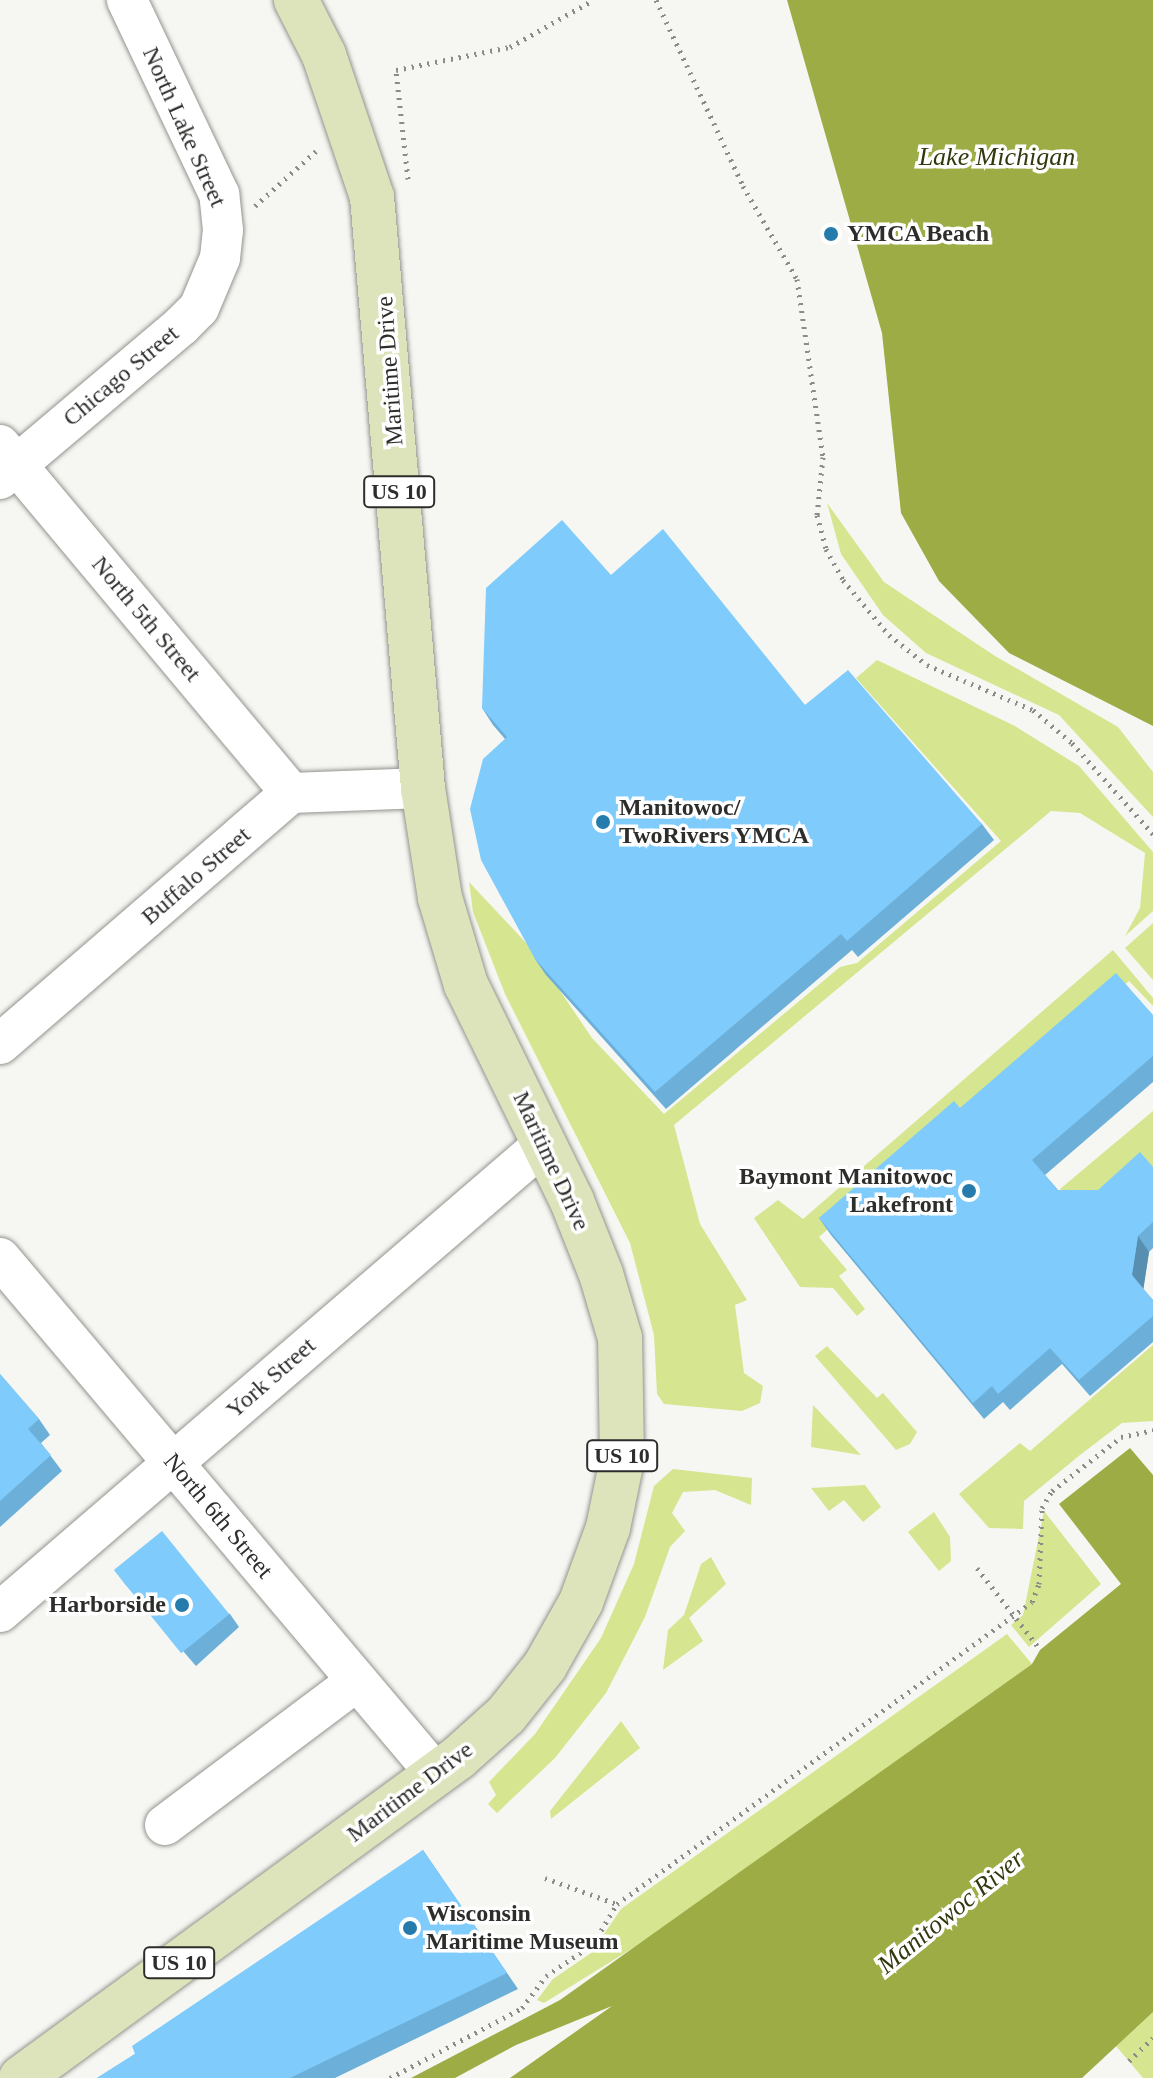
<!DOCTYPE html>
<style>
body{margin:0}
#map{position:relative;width:1153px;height:2078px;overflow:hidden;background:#f6f7f2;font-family:Georgia,serif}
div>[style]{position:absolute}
.green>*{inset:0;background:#d6e58f}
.water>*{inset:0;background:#9dac45}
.path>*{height:5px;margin-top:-2.5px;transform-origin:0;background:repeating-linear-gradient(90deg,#8b8c88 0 2px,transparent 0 8px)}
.roads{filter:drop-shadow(0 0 2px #93948f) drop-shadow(0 0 2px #93948f)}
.minor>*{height:40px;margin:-20px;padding:0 20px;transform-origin:20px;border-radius:20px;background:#fff}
.major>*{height:44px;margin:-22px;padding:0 22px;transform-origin:22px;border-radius:22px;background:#dde4bb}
.wall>*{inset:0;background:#6cafd9}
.shaded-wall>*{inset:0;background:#588eb0}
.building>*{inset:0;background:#7ecbfc;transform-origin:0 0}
.dots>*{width:22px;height:22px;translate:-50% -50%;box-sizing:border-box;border:4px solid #fff;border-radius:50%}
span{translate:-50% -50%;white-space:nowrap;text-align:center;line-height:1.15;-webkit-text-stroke:7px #fff;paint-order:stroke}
.shield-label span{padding:2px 6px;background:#fff;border:2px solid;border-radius:6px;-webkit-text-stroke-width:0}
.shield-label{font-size:22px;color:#2d2d2b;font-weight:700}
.street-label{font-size:24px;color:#2d2d2b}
.poi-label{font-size:24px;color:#2d2d2b;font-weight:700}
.left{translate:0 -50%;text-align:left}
.right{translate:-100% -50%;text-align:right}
.water-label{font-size:26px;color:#33390e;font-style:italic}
</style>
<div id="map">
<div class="green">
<div style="clip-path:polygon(827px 503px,884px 582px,995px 656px,1118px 727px,1153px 772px,1153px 817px,1059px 715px,926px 653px,883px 615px,841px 554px)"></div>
<div style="clip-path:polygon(877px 660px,1015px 726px,1079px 766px,1153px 852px,1153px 911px,1125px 936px,1140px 908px,1145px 853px,1080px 813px,1051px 811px,674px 1125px,700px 1224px,747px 1300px,735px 1305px,744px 1373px,763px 1386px,760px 1403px,742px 1411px,664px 1404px,657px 1394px,654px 1335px,630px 1243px,505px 994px,473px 912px,469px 882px,531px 948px,592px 1038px,664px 1114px,840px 967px,857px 963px,1001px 841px,856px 678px)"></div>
<div style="clip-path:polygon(1153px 923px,1153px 980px,1125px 948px)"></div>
<div style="clip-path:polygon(1113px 950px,1153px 998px,1153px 1006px,1129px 981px,985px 1105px,976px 1097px,819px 1237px,847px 1270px,839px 1276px,865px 1309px,857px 1316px,833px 1288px,800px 1287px,754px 1218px,778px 1200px,803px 1219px)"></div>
<div style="clip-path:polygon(1153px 1111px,1153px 1168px,1107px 1200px,1070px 1199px,1060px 1189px)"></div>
<div style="clip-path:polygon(1153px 1345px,1153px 1421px,1122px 1423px,1080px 1455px,1024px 1501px,1023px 1529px,989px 1528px,959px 1494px,1020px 1443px,1030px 1451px)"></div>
<div style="clip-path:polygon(827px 1346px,877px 1398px,883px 1393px,917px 1432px,910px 1444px,896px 1450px,815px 1356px)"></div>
<div style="clip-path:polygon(813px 1405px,861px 1455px,811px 1447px)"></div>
<div style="clip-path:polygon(673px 1469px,752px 1478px,751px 1505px,715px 1490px,683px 1492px,672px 1513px,685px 1531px,670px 1547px,645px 1617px,606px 1693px,555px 1758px,497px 1813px,488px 1804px,496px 1795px,489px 1782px,535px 1734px,601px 1638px,634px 1564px,654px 1486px)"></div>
<div style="clip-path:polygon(865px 1485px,881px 1507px,863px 1522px,844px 1500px,829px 1511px,811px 1488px)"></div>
<div style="clip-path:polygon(1044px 1511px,1101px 1584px,1029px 1647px,1011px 1625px,1023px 1615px)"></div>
<div style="clip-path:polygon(934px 1512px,950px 1537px,951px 1561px,939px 1571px,908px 1532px)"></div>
<div style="clip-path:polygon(711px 1557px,726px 1584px,689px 1618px,703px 1641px,663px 1670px,668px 1630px,684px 1615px,701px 1564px)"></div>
<div style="clip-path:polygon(1007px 1634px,1032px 1664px,641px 1943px,544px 2003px,537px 2000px,553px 1979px,591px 1953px,621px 1909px)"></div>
<div style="clip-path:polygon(621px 1721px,640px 1748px,551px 1819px,550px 1811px)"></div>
<div style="clip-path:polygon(1153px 2012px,1153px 2078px,1143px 2078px,1116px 2046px)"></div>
</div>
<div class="water">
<div style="clip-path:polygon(787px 0,1153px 0,1153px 726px,1009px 653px,939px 581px,901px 513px,882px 333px)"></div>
<div style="clip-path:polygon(1130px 1448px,1153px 1475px,1153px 2012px,1082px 2078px,510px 2078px,612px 2006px,516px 2045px,455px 2078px,411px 2078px,560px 2000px,1032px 1664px,1040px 1650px,1121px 1584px,1059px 1504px)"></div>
</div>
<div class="path">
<div style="left:656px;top:0;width:205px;rotate:64.9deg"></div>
<div style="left:743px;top:186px;width:108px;rotate:59.9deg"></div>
<div style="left:797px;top:279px;width:180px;rotate:81.7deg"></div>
<div style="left:823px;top:457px;width:58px;rotate:95.9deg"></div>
<div style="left:817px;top:515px;width:35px;rotate:75deg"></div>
<div style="left:826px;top:549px;width:35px;rotate:61deg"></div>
<div style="left:843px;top:580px;width:72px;rotate:50.1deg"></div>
<div style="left:889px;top:635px;width:48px;rotate:38.3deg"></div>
<div style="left:927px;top:665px;width:115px;rotate:23deg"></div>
<div style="left:1033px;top:710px;width:51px;rotate:40.2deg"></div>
<div style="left:1072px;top:743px;width:122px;rotate:48.3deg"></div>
<div style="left:408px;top:179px;width:110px;rotate:-96.3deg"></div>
<div style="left:396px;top:70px;width:116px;rotate:-11.4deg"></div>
<div style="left:510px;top:47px;width:95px;rotate:-29.5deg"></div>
<div style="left:255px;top:206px;width:82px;rotate:-42deg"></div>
<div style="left:977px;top:1568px;width:101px;rotate:52.2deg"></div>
<div style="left:545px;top:1878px;width:77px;rotate:19.9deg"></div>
<div style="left:1129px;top:2061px;width:33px;rotate:-44deg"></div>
<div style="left:390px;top:2078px;width:149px;rotate:-27.9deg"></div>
<div style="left:522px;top:2008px;width:40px;rotate:-53deg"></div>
<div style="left:546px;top:1976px;width:57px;rotate:-34.2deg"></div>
<div style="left:593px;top:1944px;width:47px;rotate:-59deg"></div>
<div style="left:617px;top:1904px;width:513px;rotate:-36.04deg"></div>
<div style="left:1032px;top:1602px;width:19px;rotate:-69deg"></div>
<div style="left:1039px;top:1584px;width:76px;rotate:-87.7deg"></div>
<div style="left:1042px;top:1508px;width:20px;rotate:-60deg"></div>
<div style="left:1052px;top:1491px;width:88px;rotate:-38deg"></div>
<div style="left:1121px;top:1437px;width:33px;rotate:-12deg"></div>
</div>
<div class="roads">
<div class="minor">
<div style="left:0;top:445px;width:454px;rotate:50.1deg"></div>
<div style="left:0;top:479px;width:237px;rotate:-40.2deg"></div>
<div style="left:181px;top:326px;width:25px;rotate:-45deg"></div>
<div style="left:199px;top:308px;width:54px;rotate:-67.2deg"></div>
<div style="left:220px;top:258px;width:28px;rotate:-84deg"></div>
<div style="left:223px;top:230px;width:36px;rotate:-96deg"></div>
<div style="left:219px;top:194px;width:215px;rotate:-115.4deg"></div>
<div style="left:0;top:1044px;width:384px;rotate:-40.8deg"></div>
<div style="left:291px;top:793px;width:132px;rotate:-2.2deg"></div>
<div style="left:0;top:1258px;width:676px;rotate:49.8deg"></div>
<div style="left:0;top:1612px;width:718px;rotate:-40.71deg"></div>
<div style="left:165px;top:1825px;width:240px;rotate:-36.9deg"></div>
</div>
<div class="major">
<div style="left:21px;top:2078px;width:542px;rotate:-36.21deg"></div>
<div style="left:458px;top:1758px;width:64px;rotate:-41.9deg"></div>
<div style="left:506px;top:1715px;width:63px;rotate:-51.5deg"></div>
<div style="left:545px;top:1666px;width:73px;rotate:-60.6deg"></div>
<div style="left:581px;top:1602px;width:79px;rotate:-70deg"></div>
<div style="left:608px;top:1528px;width:69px;rotate:-78.4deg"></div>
<div style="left:622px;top:1460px;width:122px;rotate:-90.9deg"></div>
<div style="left:620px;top:1338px;width:67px;rotate:-106.5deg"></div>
<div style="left:601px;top:1274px;width:79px;rotate:-111.7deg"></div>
<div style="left:572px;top:1201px;width:241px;rotate:-116.1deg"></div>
<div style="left:466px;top:985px;width:91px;rotate:-106.6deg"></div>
<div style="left:440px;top:898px;width:111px;rotate:-98.8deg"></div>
<div style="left:423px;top:788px;width:593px;rotate:-94.93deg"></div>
<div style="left:372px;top:197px;width:150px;rotate:-108.7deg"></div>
<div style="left:324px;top:55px;width:62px;rotate:-117deg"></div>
</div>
</div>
<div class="wall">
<div style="clip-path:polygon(611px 575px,982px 824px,994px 840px,858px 957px,852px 950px,666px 1109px,546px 975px,535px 959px,505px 739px,493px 725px,482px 708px)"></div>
<div style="clip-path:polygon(1153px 1015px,1153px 1082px,1045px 1175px,1058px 1190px,1098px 1190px,1153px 1167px,1153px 1248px,1149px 1252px,1143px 1289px,1153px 1300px,1153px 1342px,1090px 1396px,1062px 1364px,1010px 1410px,1003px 1402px,984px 1419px,831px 1235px,819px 1218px,960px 1108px)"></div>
<div style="clip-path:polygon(0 1374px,39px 1419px,50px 1435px,41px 1443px,62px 1471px,0 1527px)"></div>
<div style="clip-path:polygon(116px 1572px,230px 1614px,239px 1627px,196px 1666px,125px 1584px)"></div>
<div style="clip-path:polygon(423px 1850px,518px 1989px,335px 2078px,97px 2078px,135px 2054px)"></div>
</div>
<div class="shaded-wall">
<div style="clip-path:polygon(1138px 1236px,1149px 1252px,1143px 1292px,1132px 1275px)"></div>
</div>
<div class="building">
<div style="clip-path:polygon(562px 520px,611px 575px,663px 529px,805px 705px,848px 670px,982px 824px,847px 941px,841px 934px,655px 1092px,535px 959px,481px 860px,470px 809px,483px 759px,507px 737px,482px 708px,486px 588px)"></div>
<div style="clip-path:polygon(1116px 973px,1153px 1015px,1153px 1056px,1032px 1160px,1058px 1190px,1098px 1190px,1140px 1152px,1153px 1167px,1153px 1222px,1138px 1236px,1132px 1275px,1153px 1300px,1153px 1316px,1079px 1380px,1050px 1348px,998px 1394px,992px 1386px,973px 1403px,819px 1218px,954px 1101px,960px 1108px)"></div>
<div style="clip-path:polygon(0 1374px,39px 1419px,28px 1429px,51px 1455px,0 1501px)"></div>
<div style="left:162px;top:1531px;width:107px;height:62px;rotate:51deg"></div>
<div style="clip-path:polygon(423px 1850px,507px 1973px,290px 2078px,97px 2078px,135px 2054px,132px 2046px)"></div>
</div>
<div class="dots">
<div style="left:831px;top:234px;background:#257bab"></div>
<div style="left:603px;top:822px;background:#257bab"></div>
<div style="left:969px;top:1191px;background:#257bab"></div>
<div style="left:182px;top:1605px;background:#257bab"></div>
<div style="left:410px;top:1928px;background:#257bab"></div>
</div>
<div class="shield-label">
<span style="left:399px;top:492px">US 10</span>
<span style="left:622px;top:1456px">US 10</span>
<span style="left:179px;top:1963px">US 10</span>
</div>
<div class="street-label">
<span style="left:184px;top:127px;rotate:66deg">North Lake Street</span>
<span style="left:390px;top:371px;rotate:-94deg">Maritime Drive</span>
<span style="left:121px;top:376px;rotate:-40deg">Chicago Street</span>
<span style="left:146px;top:619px;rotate:50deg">North 5th Street</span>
<span style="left:196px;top:876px;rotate:-41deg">Buffalo Street</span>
<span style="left:551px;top:1161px;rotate:65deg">Maritime Drive</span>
<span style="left:271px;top:1378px;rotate:-41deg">York Street</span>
<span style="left:218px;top:1516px;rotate:50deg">North 6th Street</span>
<span style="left:410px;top:1792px;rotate:-37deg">Maritime Drive</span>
</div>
<div class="poi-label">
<span class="left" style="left:847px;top:234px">YMCA Beach</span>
<span class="left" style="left:619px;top:822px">Manitowoc/<br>TwoRivers YMCA</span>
<span class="right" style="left:953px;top:1191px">Baymont Manitowoc<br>Lakefront</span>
<span class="right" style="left:166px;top:1605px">Harborside</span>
<span class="left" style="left:426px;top:1928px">Wisconsin<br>Maritime Museum</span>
</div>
<div class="water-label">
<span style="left:997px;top:157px">Lake Michigan</span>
<span style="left:951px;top:1912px;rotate:-39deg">Manitowoc River</span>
</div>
</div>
